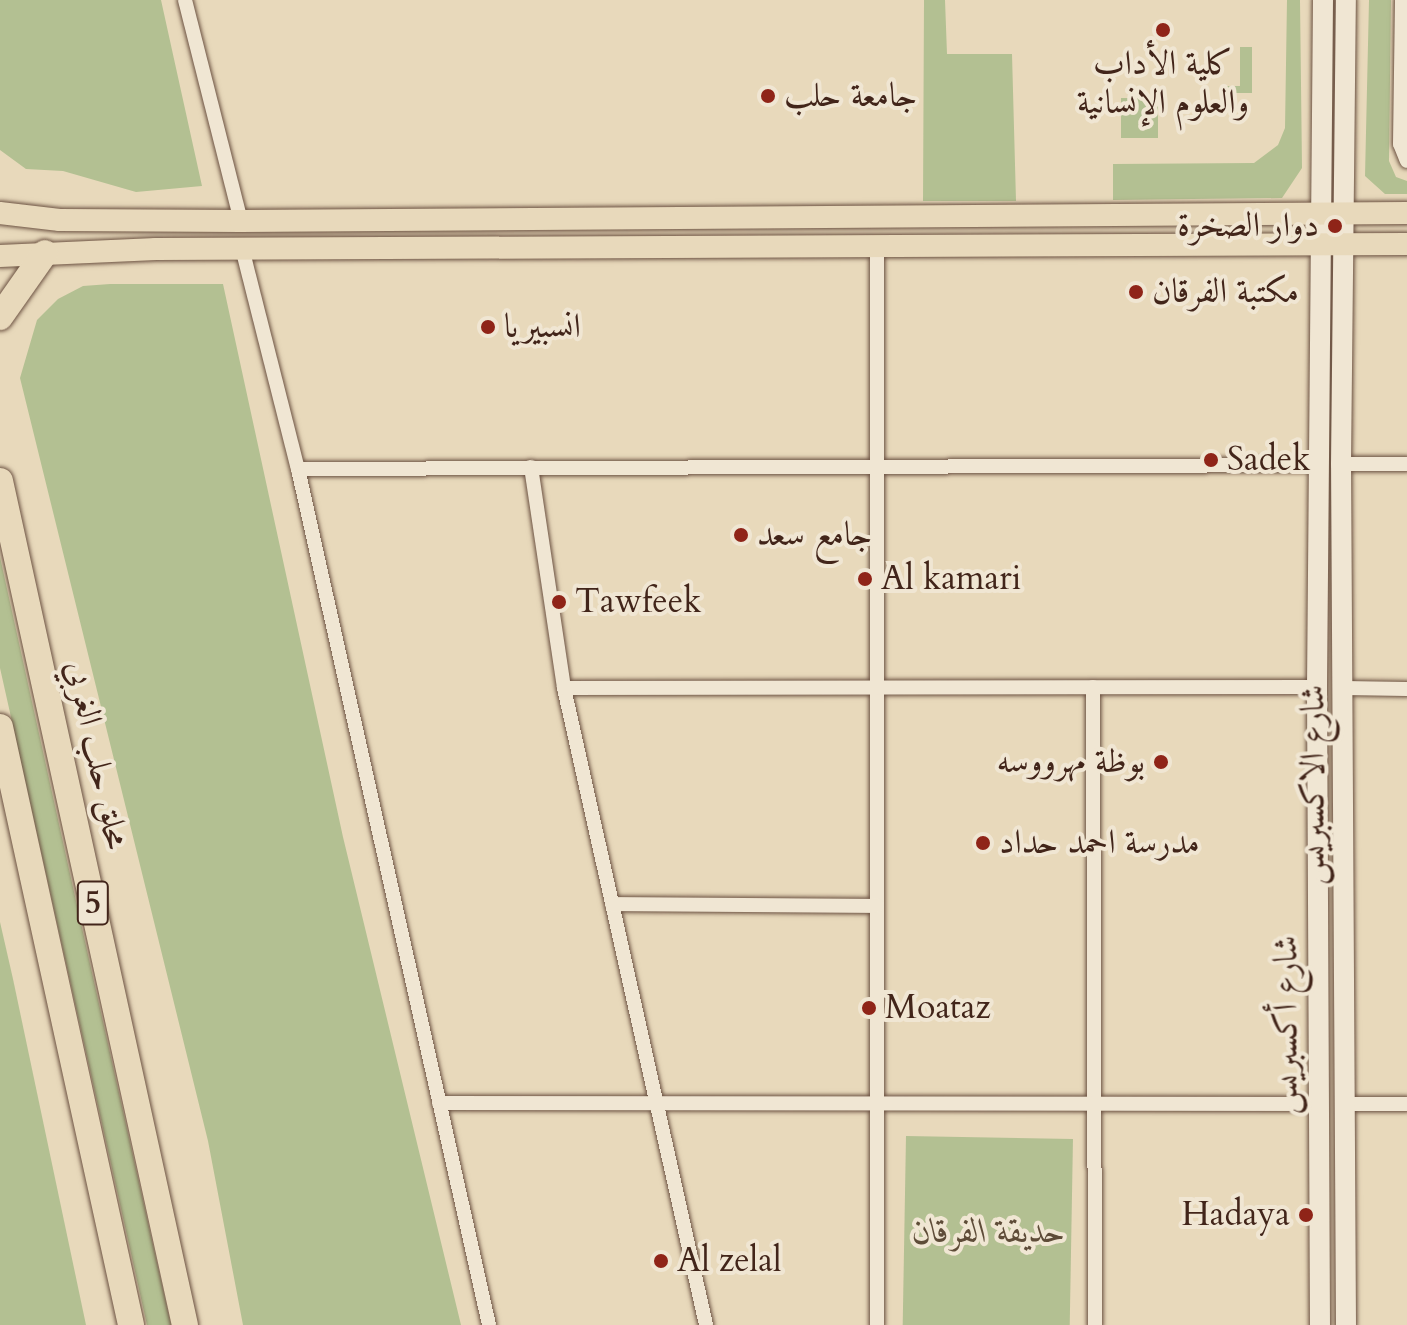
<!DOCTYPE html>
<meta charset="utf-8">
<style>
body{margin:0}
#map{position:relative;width:1407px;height:1325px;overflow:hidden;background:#e8d9bb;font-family:Cardo,Amiri,serif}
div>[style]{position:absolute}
.green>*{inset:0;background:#b3c092;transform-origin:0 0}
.roads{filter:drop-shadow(0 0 2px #6c5242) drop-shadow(0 0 2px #6c5242)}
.street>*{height:14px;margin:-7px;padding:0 7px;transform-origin:7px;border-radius:7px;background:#f0e6d3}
.secondary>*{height:20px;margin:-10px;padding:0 10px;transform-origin:10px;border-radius:10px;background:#f0e6d3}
.primary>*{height:22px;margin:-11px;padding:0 11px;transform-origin:11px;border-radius:11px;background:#e8d9bb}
.highway>*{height:26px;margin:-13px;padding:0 13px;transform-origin:13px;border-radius:13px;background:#e8d9bb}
.dots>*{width:22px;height:22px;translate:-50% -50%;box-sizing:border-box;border:4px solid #f0e6d3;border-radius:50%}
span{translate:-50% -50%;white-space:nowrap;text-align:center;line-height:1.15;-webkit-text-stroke:8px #f0e6d3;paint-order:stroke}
.shield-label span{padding:2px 6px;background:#f0e6d3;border:2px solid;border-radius:6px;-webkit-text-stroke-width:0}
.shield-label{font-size:32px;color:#42251a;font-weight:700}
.poi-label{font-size:34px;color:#42251a}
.left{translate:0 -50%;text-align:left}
.right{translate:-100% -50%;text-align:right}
.street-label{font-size:34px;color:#42251a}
.park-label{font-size:34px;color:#5e4c38;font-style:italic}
</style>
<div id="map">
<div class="green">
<div style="clip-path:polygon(0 0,161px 0,202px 186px,136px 192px,63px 171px,26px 169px,0 150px)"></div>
<div style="clip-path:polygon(924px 0,945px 0,947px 54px,1012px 54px,1016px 201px,923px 201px)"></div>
<div style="clip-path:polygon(1287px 0,1300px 0,1302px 168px,1282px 198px,1113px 200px,1113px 164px,1254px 163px,1278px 145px,1285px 128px)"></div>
<div style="clip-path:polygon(1369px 0,1391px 0,1389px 161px,1396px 177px,1407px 181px,1407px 194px,1385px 194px,1365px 176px)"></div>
<div style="clip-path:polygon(1240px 47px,1252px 47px,1252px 93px,1225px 93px,1225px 86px,1240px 86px)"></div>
<div style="left:1121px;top:98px;width:37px;height:40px"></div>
<div style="clip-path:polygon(110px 284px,223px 284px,343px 837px,461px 1325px,243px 1325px,208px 1141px,20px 378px,37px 320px,58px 299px,83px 286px)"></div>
<div style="clip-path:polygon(0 557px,78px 910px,171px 1325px,147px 1325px,0 668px)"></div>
<div style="clip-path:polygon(0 922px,13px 979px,86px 1325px,0 1325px)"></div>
<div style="left:906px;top:1136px;width:167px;height:189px;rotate:1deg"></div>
</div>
<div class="roads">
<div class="street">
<div style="left:185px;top:0;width:228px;rotate:75.8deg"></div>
<div style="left:1402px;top:0;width:144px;rotate:90.8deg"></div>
<div style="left:1400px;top:144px;width:18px;rotate:68deg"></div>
<div style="left:877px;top:248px;width:1077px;rotate:90deg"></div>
<div style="left:243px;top:252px;width:224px;rotate:75.8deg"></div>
<div style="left:298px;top:469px;width:877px;rotate:77.42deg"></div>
<div style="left:1341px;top:464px;width:66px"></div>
<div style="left:531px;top:467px;width:223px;rotate:81.5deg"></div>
<div style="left:564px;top:688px;width:653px;rotate:77.43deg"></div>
<div style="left:298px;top:469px;width:1020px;rotate:-0.22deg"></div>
<div style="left:1093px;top:687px;width:638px;rotate:89.82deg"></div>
<div style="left:564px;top:688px;width:753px;rotate:-0.08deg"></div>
<div style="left:1344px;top:688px;width:63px;rotate:0.9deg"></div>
<div style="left:612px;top:904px;width:265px;rotate:0.4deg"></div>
<div style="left:439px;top:1103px;width:880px;rotate:0.07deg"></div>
<div style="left:1346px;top:1104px;width:61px"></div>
</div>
<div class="secondary">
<div style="left:1320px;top:1325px;width:638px;rotate:-90.27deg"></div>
<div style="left:1317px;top:687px;width:687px;rotate:-89.5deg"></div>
<div style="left:1346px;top:1325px;width:861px;rotate:-90.33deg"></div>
<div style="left:1341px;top:464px;width:464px;rotate:-89.4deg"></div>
</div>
<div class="primary">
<div style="left:0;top:213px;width:60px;rotate:6.7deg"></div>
<div style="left:60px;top:220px;width:181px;rotate:0.3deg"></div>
<div style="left:241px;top:221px;width:1166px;rotate:-0.39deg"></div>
<div style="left:0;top:256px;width:156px;rotate:-2.6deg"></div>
<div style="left:156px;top:249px;width:1251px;rotate:-0.23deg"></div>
</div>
<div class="highway">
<div style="left:0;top:317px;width:78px;rotate:-54.9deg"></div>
<div style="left:0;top:481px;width:864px;rotate:77.64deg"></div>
<div style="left:0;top:727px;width:612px;rotate:77.64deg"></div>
</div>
</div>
<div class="dots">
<div style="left:1163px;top:30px;background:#8f2418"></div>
<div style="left:768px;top:96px;background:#8f2418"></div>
<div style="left:1335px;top:226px;background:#8f2418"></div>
<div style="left:1136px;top:292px;background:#8f2418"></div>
<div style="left:488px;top:327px;background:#8f2418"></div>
<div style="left:1211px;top:460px;background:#8f2418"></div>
<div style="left:741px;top:535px;background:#8f2418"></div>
<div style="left:865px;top:579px;background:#8f2418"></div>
<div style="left:559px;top:602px;background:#8f2418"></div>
<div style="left:1161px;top:762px;background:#8f2418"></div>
<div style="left:983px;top:843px;background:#8f2418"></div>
<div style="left:869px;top:1008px;background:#8f2418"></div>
<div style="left:1306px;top:1215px;background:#8f2418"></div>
<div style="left:661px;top:1261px;background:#8f2418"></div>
</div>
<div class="shield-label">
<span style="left:93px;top:903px">5</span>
</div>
<div class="poi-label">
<span style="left:1163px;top:83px">كلية الأداب<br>والعلوم الإنسانية</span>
<span class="left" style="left:784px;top:96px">جامعة حلب</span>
<span class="right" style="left:1319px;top:226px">دوار الصخرة</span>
<span class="left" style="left:1152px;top:292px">مكتبة الفرقان</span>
<span class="left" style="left:504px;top:327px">انسبيريا</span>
<span class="left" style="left:1227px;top:460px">Sadek</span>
<span class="left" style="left:757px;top:535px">جامع سعد</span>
<span class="left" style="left:881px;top:579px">Al kamari</span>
<span class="left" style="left:575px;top:602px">Tawfeek</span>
<span class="right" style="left:1145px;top:762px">بوظة مهرووسه</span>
<span class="left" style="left:999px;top:843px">مدرسة احمد حداد</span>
<span class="left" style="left:885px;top:1008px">Moataz</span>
<span class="right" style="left:1290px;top:1215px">Hadaya</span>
<span class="left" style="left:677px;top:1261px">Al zelal</span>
</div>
<div class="street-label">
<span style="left:97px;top:755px;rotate:78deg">محلق حلب الغربي</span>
<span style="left:1313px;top:785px;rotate:-90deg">شارع الاكسبريس</span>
<span style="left:1286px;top:1025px;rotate:-90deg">شارع أكسبريس</span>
</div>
<div class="park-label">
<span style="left:989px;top:1232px">حديقة الفرقان</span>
</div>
</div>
